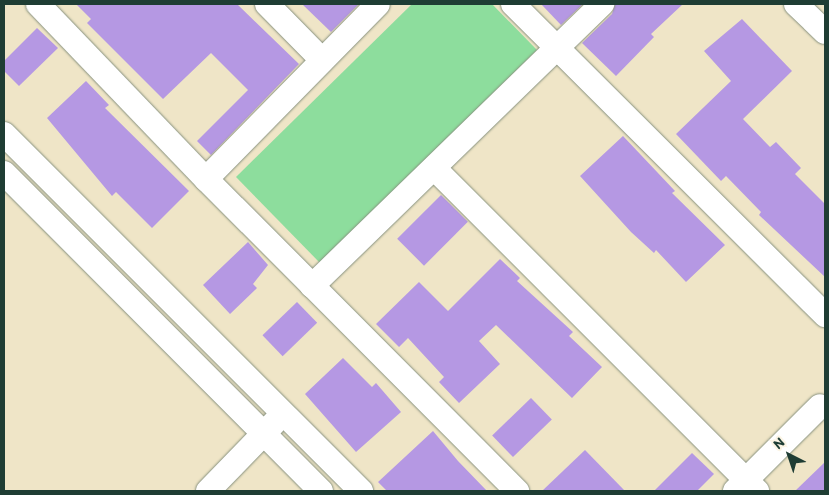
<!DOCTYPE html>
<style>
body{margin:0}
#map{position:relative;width:829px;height:495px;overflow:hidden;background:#efe5c7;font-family:Itim,sans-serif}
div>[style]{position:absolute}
.green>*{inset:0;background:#8ddd9d}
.building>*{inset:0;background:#b598e3;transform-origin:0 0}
.roads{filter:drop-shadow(0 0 1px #87917e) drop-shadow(0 0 1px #87917e)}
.minor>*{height:24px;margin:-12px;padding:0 12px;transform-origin:12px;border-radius:12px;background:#fff}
span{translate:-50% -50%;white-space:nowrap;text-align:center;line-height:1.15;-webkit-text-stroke:4.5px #fcf5e5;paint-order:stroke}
.frame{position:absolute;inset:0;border:5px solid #1f3d34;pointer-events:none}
.north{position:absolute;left:764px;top:430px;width:50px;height:50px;-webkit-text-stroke:4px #fcf5e5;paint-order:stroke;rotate:319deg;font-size:14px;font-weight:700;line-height:20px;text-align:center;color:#1f3d34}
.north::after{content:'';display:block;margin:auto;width:18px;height:22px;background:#1f3d34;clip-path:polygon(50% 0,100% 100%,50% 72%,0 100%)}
</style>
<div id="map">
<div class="green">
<div style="clip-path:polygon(412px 4px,492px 4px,537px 50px,320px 263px,236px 177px)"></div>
</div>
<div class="building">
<div style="clip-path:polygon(76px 4px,237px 4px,299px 64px,211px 155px,197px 141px,248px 90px,211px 53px,163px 99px,87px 23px,91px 19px)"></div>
<div style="clip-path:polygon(302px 4px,359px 4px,331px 32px)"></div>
<div style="clip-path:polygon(541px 4px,583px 4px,561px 25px)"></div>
<div style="clip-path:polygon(615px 4px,683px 4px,651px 34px,654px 37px,616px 76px,582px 43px,612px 14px)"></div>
<div style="clip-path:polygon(742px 19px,792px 71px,743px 119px,770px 147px,776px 142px,801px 168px,795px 174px,825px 204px,825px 277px,759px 215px,761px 212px,726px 176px,721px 181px,676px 134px,731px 81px,704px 51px)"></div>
<div style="clip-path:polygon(37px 28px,58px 48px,19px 86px,4px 71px,4px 61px)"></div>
<div style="clip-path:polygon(86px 81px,109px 105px,105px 108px,189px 191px,152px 228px,116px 192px,112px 196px,47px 118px)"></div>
<div style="clip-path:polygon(623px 136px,675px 191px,672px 193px,725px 245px,686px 282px,656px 250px,654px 253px,631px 232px,580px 176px)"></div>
<div style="left:441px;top:195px;width:38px;height:62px;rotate:45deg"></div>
<div style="clip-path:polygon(248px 242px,268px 265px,253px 284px,257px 288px,230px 314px,203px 285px)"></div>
<div style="clip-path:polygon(500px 259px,520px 278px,517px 281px,573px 332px,569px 336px,602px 367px,572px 398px,496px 325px,479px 341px,500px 364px,459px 403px,439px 382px,444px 377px,408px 338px,399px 347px,376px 324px,419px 282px,448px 311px)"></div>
<div style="left:297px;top:302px;width:29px;height:48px;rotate:46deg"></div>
<div style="clip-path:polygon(343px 358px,372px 387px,376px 383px,401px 412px,356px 452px,305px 394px)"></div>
<div style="left:531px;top:398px;width:30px;height:54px;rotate:46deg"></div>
<div style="clip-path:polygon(433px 431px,458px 461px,487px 491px,387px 491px,378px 482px)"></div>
<div style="clip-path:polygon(585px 450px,625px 491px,542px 491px)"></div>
<div style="clip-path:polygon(692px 453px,714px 474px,697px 491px,654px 491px)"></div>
<div style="clip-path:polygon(825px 462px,825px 491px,795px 491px)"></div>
</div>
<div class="roads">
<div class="minor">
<div style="left:38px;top:4px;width:243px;rotate:46.2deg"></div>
<div style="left:206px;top:179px;width:441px;rotate:45.1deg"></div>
<div style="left:267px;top:4px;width:77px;rotate:45.5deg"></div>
<div style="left:513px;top:4px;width:441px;rotate:44.9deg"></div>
<div style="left:796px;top:4px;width:40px;rotate:44deg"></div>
<div style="left:4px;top:134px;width:505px;rotate:45deg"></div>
<div style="left:434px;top:168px;width:457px;rotate:45deg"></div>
<div style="left:4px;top:173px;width:449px;rotate:45.1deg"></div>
<div style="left:206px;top:179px;width:245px;rotate:-45.5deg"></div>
<div style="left:312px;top:286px;width:405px;rotate:-44.2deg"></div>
<div style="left:208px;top:491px;width:95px;rotate:-45.9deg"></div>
<div style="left:735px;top:491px;width:120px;rotate:-45deg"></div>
</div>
</div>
<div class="frame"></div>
<div class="north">N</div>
</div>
